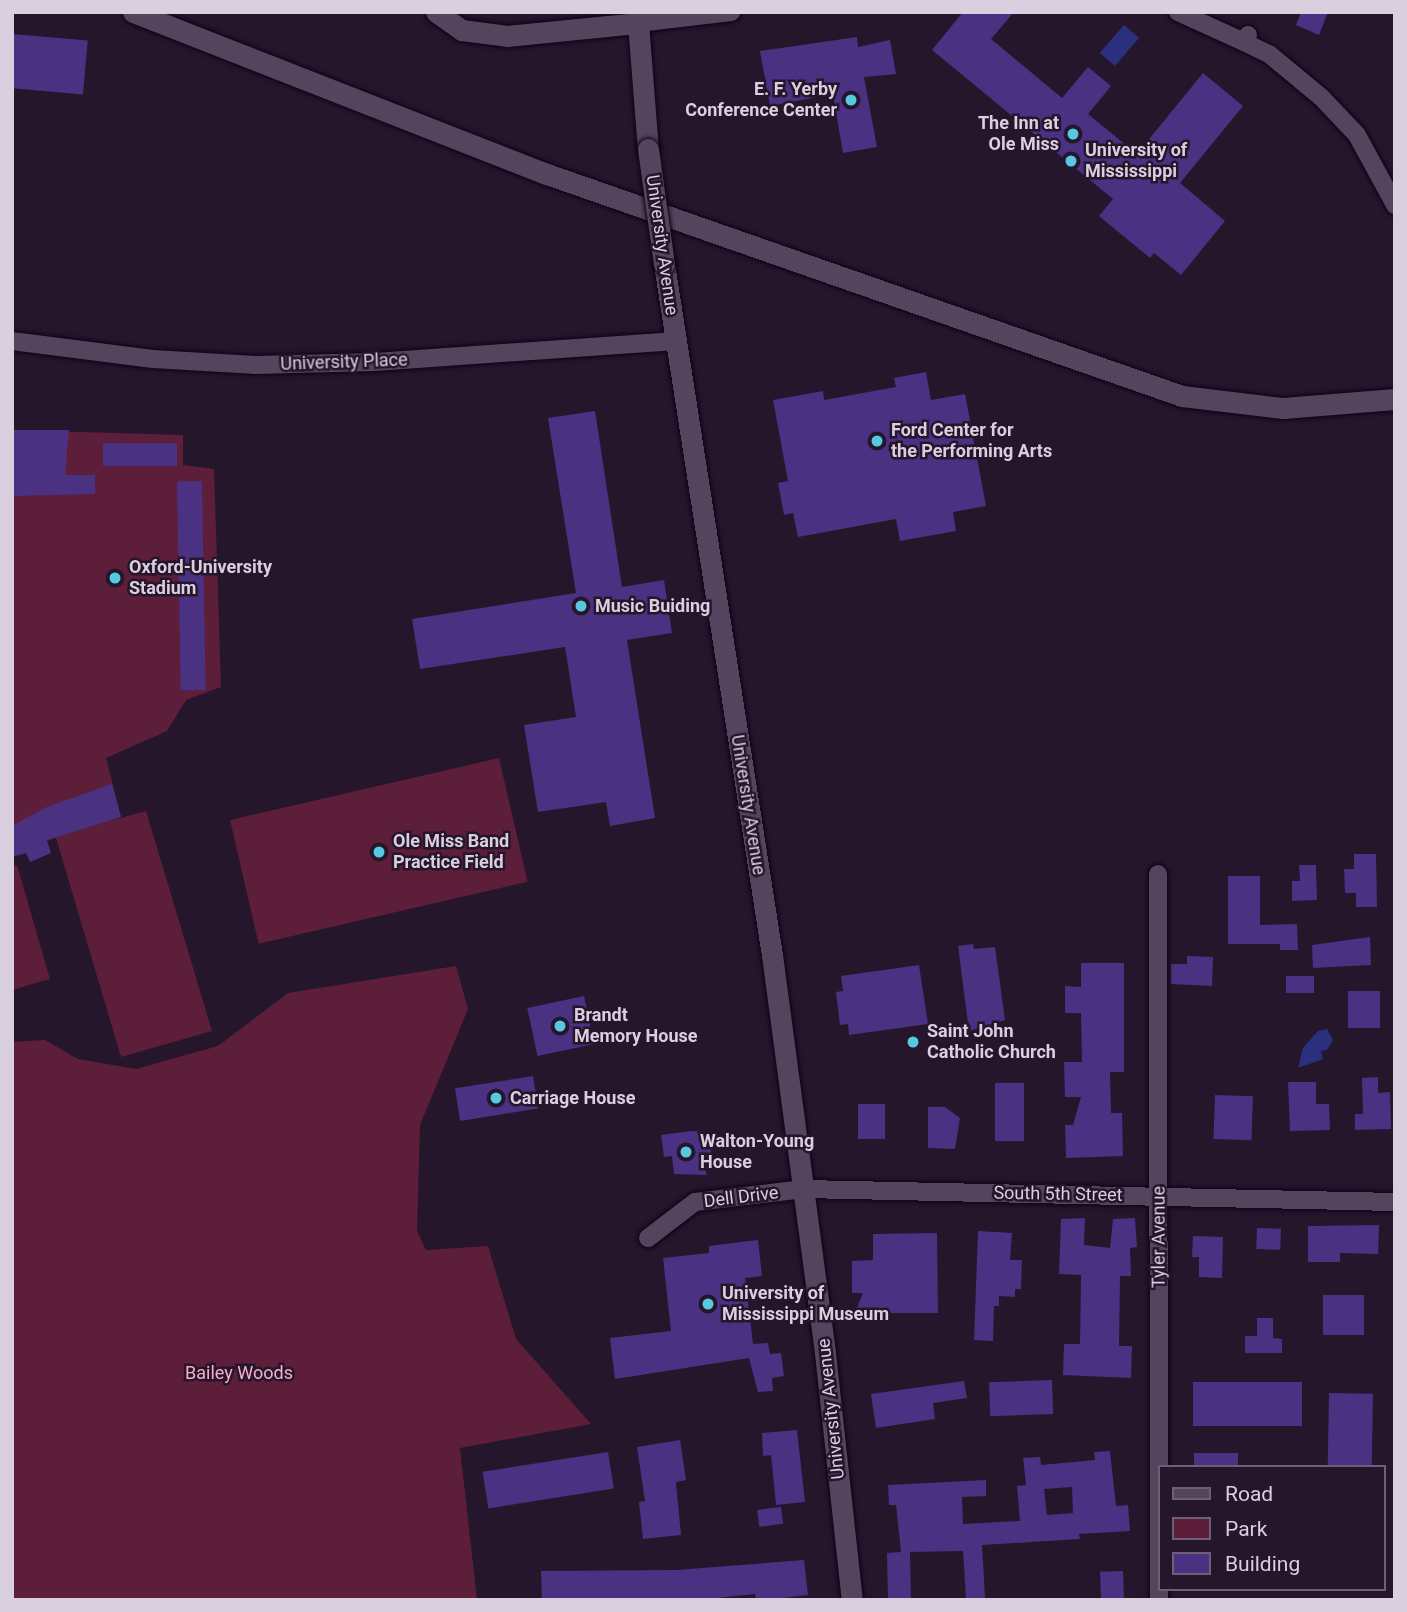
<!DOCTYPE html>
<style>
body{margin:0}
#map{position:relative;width:1407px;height:1612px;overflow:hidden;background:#25162c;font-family:Roboto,sans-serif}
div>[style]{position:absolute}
.green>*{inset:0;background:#5d1e3a;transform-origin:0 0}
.water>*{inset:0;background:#2a307d;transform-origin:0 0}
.building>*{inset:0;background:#4b3181;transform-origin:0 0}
.roads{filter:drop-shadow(0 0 2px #0e0314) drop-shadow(0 0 2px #0e0314)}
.minor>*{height:18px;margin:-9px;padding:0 9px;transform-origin:9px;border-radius:9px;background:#55445d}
.tertiary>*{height:21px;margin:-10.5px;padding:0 10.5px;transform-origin:10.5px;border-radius:10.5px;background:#55445d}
.bridges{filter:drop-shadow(0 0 2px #0e0314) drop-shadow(0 0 2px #0e0314)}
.tertiary-bridge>*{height:21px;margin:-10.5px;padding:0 10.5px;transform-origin:10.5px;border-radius:10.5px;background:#55445d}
.dots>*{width:19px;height:19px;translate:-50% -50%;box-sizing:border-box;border:4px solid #25162c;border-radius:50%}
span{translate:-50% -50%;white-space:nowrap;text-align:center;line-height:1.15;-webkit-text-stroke:5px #25162c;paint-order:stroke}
.poi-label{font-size:18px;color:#d9cfde;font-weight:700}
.right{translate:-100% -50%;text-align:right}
.left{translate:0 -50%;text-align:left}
.street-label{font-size:18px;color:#d9cfde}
.park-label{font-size:18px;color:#f9adc9}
.frame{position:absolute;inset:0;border:14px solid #d9cfde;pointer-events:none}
.legend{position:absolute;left:1158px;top:1465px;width:228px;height:126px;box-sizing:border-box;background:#25162c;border:2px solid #6d6073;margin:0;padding:9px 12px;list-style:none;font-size:21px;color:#d9cfde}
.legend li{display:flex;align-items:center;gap:14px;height:35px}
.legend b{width:35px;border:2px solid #6d6073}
</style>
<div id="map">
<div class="green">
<div style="clip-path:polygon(12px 430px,183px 435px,183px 465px,214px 469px,221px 687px,186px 700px,167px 731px,106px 758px,121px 817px,110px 821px,146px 811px,212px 1031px,121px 1057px,56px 838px,12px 851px)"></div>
<div style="left:499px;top:758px;width:127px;height:276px;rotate:77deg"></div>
<div style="clip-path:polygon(17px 865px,50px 979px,12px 990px,12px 866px)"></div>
<div style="clip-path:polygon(456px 966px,468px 1009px,420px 1125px,417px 1231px,426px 1250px,488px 1246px,516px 1339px,591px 1424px,460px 1448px,477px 1600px,12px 1600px,12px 1042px,45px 1040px,78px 1059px,136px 1069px,218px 1046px,288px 993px)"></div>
</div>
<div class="water">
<div style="left:1124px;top:25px;width:20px;height:37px;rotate:41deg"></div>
<div style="clip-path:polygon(1327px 1029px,1333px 1040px,1327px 1050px,1321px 1051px,1323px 1059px,1298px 1068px,1303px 1048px,1318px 1031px)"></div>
</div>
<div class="building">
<div style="clip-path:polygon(963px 12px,1014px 12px,991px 39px,1062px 98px,1088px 67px,1111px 86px,1088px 114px,1137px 154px,1203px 73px,1243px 106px,1180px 183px,1225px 221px,1181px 275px,1154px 253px,1150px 258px,1099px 216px,1113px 199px,932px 50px)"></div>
<div style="clip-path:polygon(1301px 12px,1328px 12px,1319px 35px,1296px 25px)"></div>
<div style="left:12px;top:34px;width:76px;height:54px;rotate:5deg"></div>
<div style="clip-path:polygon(857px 37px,858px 47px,890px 40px,896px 74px,864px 77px,877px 147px,843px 153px,833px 94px,770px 106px,760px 51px)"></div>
<div style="clip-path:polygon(926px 372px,931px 400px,965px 394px,986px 506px,953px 512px,956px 531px,900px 541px,896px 519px,798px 537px,793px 513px,784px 515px,778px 483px,788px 481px,773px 400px,823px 391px,824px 400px,896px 387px,894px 378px)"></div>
<div style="clip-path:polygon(595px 411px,622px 587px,664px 580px,672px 633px,627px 640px,655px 818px,610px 826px,606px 802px,538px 812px,524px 725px,576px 717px,565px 647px,420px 669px,412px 619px,576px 593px,548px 418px)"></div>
<div style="clip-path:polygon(12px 430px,69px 430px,65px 475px,95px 475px,95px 494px,12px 496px)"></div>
<div style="left:103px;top:443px;width:74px;height:23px"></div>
<div style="left:202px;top:481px;width:209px;height:25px;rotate:89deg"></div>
<div style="clip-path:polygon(112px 784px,121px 817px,47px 840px,51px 853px,30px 862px,26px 853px,12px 857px,12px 826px,47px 807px)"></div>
<div style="clip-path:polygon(1354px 854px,1376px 854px,1377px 907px,1356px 907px,1356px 893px,1345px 893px,1344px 869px,1354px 869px)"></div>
<div style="clip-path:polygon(1299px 865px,1316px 865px,1317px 900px,1292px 901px,1292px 881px,1300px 881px)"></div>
<div style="clip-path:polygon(1228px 876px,1260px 876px,1260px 925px,1297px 924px,1298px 950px,1280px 950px,1280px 944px,1228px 944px)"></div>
<div style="clip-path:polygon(1370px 937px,1371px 965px,1313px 968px,1312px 945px)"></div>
<div style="clip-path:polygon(973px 944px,974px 949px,995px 947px,1005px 1020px,969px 1031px,958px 946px)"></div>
<div style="clip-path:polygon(1187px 956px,1213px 957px,1212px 986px,1171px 984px,1171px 964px,1187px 964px)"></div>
<div style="clip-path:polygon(1081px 963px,1124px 963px,1124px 1072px,1110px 1072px,1111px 1113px,1122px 1113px,1123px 1156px,1066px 1158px,1065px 1125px,1073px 1125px,1081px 1097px,1065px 1097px,1064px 1062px,1082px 1062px,1081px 1013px,1065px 1013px,1065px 986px,1081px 987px)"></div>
<div style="clip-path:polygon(919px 965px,928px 1024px,849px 1035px,848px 1024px,840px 1025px,836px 992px,843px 991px,841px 976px)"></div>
<div style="left:1314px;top:976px;width:17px;height:28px;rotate:90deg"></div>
<div style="left:1380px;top:991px;width:37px;height:32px;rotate:90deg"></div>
<div style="left:584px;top:996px;width:49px;height:58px;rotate:78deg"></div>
<div style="left:533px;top:1076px;width:33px;height:79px;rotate:81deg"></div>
<div style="clip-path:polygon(1378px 1077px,1378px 1093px,1390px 1092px,1391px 1129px,1355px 1130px,1355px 1114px,1363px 1114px,1362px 1078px)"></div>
<div style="clip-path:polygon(1288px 1082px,1316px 1082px,1316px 1104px,1329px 1104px,1330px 1130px,1290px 1131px)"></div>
<div style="left:995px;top:1083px;width:29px;height:58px"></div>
<div style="left:1215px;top:1095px;width:38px;height:44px;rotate:2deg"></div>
<div style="left:858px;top:1104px;width:27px;height:35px"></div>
<div style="clip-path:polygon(928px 1107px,945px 1107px,960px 1118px,955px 1149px,928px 1148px)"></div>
<div style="clip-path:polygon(691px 1131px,704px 1132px,711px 1141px,711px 1167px,705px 1169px,707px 1175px,674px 1174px,672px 1156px,664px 1157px,661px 1135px)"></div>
<div style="clip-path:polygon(1085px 1218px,1084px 1245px,1110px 1248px,1113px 1219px,1135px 1218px,1137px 1247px,1130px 1248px,1131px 1276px,1120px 1276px,1119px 1346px,1132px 1346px,1131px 1378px,1063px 1375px,1064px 1344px,1080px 1344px,1081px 1275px,1059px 1274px,1061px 1219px)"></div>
<div style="clip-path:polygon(1379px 1225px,1378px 1254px,1340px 1253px,1340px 1262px,1308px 1262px,1308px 1226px)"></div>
<div style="left:1257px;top:1228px;width:24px;height:21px;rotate:2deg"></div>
<div style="clip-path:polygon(978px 1231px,1012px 1233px,1010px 1260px,1022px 1260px,1021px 1289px,1015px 1289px,1015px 1297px,999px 1296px,999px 1306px,994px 1306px,993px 1341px,974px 1340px)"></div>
<div style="clip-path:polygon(937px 1233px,938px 1313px,855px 1313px,863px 1293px,852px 1293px,852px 1261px,873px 1260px,873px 1234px)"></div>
<div style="clip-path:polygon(1193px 1236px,1223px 1237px,1222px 1278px,1199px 1277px,1199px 1257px,1192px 1257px)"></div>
<div style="clip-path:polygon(758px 1240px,762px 1276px,745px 1278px,753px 1344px,768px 1343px,770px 1354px,781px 1353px,784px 1376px,772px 1378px,773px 1391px,758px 1392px,749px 1358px,615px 1379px,610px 1338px,671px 1331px,663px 1258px,709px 1253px,709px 1246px)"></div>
<div style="left:1323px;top:1295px;width:41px;height:40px"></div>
<div style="clip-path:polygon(1257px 1318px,1273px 1318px,1273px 1338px,1282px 1339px,1282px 1353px,1245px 1353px,1245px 1336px,1257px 1336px)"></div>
<div style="left:1052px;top:1380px;width:34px;height:63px;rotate:88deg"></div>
<div style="clip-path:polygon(964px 1381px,967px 1398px,933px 1403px,935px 1419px,876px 1428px,871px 1394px)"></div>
<div style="left:1302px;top:1382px;width:44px;height:109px;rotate:90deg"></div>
<div style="left:1329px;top:1393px;width:44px;height:74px;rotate:1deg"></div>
<div style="clip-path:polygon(797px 1430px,805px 1502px,776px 1505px,771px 1455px,763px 1456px,762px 1433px)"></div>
<div style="clip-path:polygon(680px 1440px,686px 1480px,676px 1482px,681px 1535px,643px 1539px,639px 1502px,645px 1501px,637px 1447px)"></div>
<div style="clip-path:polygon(evenodd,1110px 1451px,1116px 1506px,1128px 1505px,1130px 1531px,1079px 1534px,1080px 1539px,982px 1545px,985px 1598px,966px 1599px,963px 1551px,910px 1552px,911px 1600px,888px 1600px,887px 1553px,901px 1552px,896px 1505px,889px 1505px,888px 1485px,986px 1480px,986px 1496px,962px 1497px,963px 1524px,1020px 1521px,1017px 1486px,1026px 1485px,1023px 1458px,1040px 1457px,1041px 1465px,1095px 1460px,1094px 1452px,1110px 1451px,1072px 1487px,1073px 1513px,1047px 1515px,1044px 1489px,1072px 1487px)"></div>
<div style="left:608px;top:1452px;width:37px;height:127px;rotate:81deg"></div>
<div style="left:1194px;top:1453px;width:44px;height:14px"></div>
<div style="left:781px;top:1507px;width:17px;height:24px;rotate:83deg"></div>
<div style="clip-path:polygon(804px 1560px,808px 1595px,765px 1600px,756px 1600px,755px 1594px,698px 1600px,542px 1600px,541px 1571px,676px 1570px)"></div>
<div style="left:1123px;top:1571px;width:29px;height:23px;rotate:88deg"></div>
</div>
<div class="roads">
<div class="minor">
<div style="left:638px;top:12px;width:11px;rotate:90deg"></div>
<div style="left:638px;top:23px;width:94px;rotate:-6.7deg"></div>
<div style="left:1178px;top:12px;width:72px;rotate:24.4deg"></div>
<div style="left:1248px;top:35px;width:8px;rotate:120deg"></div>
<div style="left:1244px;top:42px;width:28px;rotate:26deg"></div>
<div style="left:1269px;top:54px;width:67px;rotate:39.6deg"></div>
<div style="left:1321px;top:97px;width:52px;rotate:46.5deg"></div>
<div style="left:1357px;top:135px;width:80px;rotate:61.5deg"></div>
<div style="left:12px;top:341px;width:142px;rotate:7.3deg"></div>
<div style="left:153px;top:359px;width:103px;rotate:3.3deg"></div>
<div style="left:256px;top:365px;width:119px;rotate:-1.4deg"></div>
<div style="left:375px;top:362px;width:302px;rotate:-4deg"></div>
<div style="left:1158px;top:874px;width:726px;rotate:89.92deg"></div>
<div style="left:648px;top:1238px;width:59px;rotate:-37.5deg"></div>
<div style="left:695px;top:1202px;width:110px;rotate:-6.8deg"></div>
<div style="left:804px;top:1189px;width:591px;rotate:1.26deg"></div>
</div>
<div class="tertiary">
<div style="left:133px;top:12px;width:445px;rotate:21.4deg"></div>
<div style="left:547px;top:174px;width:673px;rotate:19.27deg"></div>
<div style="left:1182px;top:396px;width:102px;rotate:6.8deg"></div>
<div style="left:1283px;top:408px;width:112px;rotate:-4.6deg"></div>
<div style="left:436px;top:12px;width:32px;rotate:35deg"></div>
<div style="left:462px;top:30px;width:45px;rotate:7.6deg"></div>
<div style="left:507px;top:36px;width:132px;rotate:-5.7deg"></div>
<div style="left:638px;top:23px;width:126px;rotate:85.5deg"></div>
<div style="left:664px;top:264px;width:699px;rotate:81.12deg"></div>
<div style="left:772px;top:955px;width:402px;rotate:82.4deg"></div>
<div style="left:825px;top:1353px;width:248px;rotate:83.8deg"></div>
</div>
</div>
<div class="bridges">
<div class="tertiary-bridge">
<div style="left:648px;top:149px;width:116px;rotate:82.1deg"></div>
</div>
</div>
<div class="dots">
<div style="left:851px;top:100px;background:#56c9e0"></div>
<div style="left:1073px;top:134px;background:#56c9e0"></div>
<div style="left:1071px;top:161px;background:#56c9e0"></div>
<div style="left:877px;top:441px;background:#56c9e0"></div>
<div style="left:115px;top:578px;background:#56c9e0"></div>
<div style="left:581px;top:606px;background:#56c9e0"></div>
<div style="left:379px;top:852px;background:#56c9e0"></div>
<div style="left:560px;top:1026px;background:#56c9e0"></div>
<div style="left:913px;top:1042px;background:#56c9e0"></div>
<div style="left:496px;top:1098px;background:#56c9e0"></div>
<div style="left:686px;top:1152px;background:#56c9e0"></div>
<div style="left:708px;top:1304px;background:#56c9e0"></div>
</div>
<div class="poi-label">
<span class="right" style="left:837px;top:100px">E. F. Yerby<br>Conference Center</span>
<span class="right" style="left:1059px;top:134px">The Inn at<br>Ole Miss</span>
<span class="left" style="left:1085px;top:161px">University of<br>Mississippi</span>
<span class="left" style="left:891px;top:441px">Ford Center for<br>the Performing Arts</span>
<span class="left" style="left:129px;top:578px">Oxford-University<br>Stadium</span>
<span class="left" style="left:595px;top:606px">Music Buiding</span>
<span class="left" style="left:393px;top:852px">Ole Miss Band<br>Practice Field</span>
<span class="left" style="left:574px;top:1026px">Brandt<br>Memory House</span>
<span class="left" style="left:927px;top:1042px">Saint John<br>Catholic Church</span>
<span class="left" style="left:510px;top:1098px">Carriage House</span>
<span class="left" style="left:700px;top:1152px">Walton-Young<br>House</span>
<span class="left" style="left:722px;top:1304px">University of<br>Mississippi Museum</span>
</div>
<div class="street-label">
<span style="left:662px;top:245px;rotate:82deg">University Avenue</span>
<span style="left:344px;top:362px;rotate:-2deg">University Place</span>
<span style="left:748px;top:805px;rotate:81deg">University Avenue</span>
<span style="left:1058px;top:1194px;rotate:1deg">South 5th Street</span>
<span style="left:741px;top:1197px;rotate:-7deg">Dell Drive</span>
<span style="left:1159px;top:1237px;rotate:-90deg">Tyler Avenue</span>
<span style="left:831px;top:1409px;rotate:-96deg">University Avenue</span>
</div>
<div class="park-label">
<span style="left:239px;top:1373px">Bailey Woods</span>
</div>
<div class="frame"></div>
<ul class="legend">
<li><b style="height:9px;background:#55445d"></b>Road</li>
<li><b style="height:19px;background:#5d1e3a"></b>Park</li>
<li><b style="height:19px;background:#4b3181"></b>Building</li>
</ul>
</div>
